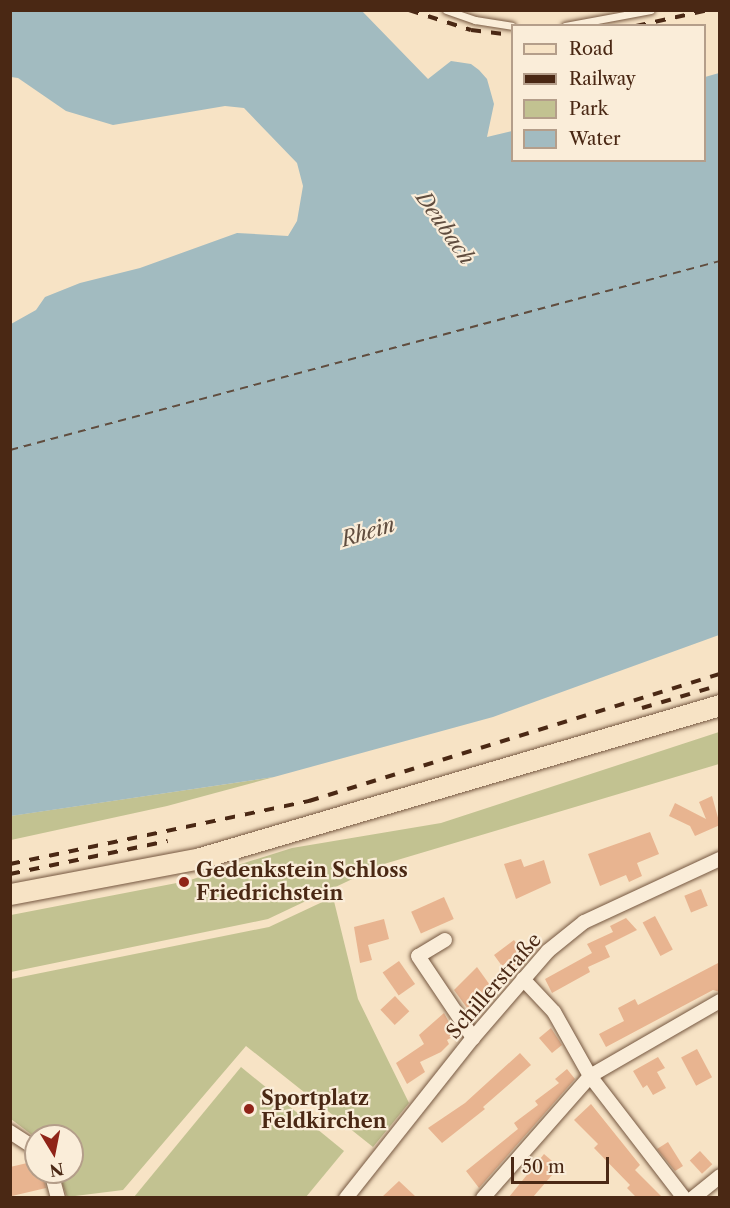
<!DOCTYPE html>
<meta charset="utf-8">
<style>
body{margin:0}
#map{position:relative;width:730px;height:1208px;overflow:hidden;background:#f7e3c5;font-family:"Libre Caslon Text",serif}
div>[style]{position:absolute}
.green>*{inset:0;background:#c2c291}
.water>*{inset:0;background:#a2bbc0}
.ferry>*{height:1.5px;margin-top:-0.75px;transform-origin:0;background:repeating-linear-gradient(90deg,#604d3f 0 8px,transparent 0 14px)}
.building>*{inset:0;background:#e8b490;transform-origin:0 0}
.roads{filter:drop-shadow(0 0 2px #755740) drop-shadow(0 0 2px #755740)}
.service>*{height:7px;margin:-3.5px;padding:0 3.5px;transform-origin:3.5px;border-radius:3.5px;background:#faedd9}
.minor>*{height:14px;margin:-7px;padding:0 7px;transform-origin:7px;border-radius:7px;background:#faedd9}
.primary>*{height:21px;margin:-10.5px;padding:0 10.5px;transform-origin:10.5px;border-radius:10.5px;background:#f7e3c5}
.rail>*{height:4px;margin-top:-2px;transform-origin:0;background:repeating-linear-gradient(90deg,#4a2814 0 10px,transparent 0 20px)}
.dots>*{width:16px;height:16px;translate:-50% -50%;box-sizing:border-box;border:3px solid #faedd9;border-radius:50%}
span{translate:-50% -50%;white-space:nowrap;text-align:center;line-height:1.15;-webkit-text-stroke:4.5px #faedd9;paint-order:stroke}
.poi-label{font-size:20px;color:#4a2814;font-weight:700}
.left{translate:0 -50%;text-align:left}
.street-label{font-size:20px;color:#4a2814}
.water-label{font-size:21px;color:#604d3f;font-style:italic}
.frame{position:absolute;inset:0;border:12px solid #4a2814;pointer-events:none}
.legend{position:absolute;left:511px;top:24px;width:195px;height:138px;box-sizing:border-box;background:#faedd9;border:2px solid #b49e8a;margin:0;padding:8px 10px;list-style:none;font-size:18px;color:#4a2814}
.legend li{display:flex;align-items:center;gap:12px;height:30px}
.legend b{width:30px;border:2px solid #b49e8a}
.north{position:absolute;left:24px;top:1124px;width:60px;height:60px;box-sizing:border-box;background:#faedd9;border:2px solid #b49e8a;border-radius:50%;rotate:170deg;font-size:16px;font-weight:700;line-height:24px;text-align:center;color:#4a2814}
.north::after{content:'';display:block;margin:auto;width:21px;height:27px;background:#8f2418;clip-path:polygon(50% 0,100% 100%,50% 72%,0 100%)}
.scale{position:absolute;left:511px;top:1157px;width:98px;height:27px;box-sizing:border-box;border:3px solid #4a2814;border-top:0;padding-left:8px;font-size:18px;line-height:21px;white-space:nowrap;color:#4a2814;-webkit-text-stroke:4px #faedd9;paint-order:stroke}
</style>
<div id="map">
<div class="green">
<div style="clip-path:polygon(719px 732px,719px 764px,384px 864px,268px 919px,11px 972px,11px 915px,187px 881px,292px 848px,441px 823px)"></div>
<div style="clip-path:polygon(274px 777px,167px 806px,11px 840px,10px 816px)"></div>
<div style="clip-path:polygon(333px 897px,358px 999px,409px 1103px,373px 1147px,246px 1046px,123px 1190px,67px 1197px,58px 1172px,72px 1172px,72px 1136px,36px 1138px,11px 1119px,11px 979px,269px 927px)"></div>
<div style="clip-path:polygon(241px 1067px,344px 1151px,306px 1197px,134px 1197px)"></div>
</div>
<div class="water">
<div style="clip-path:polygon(10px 11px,362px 11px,428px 79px,451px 61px,471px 64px,479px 70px,487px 79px,494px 104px,487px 137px,512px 131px,512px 160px,704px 160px,705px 77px,719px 73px,719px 635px,493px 717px,274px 777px,11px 816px,11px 324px,36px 310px,45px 297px,80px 283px,140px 268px,237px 233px,288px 236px,297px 221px,303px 186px,297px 163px,244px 108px,225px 106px,113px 125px,66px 111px,18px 78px,11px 77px)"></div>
</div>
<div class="ferry">
<div style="left:10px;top:450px;width:735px;rotate:-14.91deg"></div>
</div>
<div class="building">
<div style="clip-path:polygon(712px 796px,720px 825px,695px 836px,690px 826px,669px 816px,675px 803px,706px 819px,699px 802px)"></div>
<div style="clip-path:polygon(650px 832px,659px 854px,637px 863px,642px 876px,629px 882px,626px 875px,600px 886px,588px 854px)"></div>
<div style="clip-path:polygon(521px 859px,524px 867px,544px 860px,551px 883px,516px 899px,504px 864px)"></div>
<div style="left:701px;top:889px;width:18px;height:18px;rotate:68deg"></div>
<div style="left:444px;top:897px;width:24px;height:36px;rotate:66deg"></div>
<div style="left:655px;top:916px;width:38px;height:14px;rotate:62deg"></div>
<div style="clip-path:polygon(626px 918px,637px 930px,605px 946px,610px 957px,588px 967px,590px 972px,552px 993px,545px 979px,592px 953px,587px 944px,613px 932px,610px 926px)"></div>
<div style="clip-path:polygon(384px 919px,389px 939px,368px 945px,372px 960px,360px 963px,354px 927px)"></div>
<div style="clip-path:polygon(514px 940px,526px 957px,511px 968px,507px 962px,502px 966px,494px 955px)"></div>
<div style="left:399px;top:961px;width:28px;height:20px;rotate:55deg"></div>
<div style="clip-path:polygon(720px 962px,720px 992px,713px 990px,606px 1047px,599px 1034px,624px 1021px,618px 1008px,635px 999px,638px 1005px)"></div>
<div style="clip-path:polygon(477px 967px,492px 988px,470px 1012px,454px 990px)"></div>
<div style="left:395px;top:996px;width:21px;height:20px;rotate:47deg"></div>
<div style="clip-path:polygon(444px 1013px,456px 1035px,447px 1040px,449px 1044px,441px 1052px,420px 1062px,425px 1072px,407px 1084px,396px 1063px,424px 1044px,419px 1035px)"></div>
<div style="clip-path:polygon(551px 1028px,562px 1045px,552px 1053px,539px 1038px)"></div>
<div style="left:697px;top:1049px;width:32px;height:18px;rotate:62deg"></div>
<div style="clip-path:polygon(520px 1053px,531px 1065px,483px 1107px,485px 1109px,442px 1143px,428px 1128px,465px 1103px)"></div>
<div style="clip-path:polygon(658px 1057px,665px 1068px,657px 1072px,666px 1088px,653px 1095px,647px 1085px,643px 1088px,633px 1071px)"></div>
<div style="clip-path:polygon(567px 1069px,575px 1079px,479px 1188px,466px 1171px,518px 1129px,514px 1123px,538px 1105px,535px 1101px,559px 1083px,555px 1079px)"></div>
<div style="clip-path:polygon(591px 1104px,640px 1165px,635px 1170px,662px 1197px,636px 1197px,627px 1188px,630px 1185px,594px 1148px,598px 1144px,574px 1120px)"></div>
<div style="clip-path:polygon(668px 1142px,683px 1166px,675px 1171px,657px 1149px)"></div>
<div style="left:700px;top:1151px;width:18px;height:14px;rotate:47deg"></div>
<div style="clip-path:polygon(544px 1154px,559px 1167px,533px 1197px,509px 1197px)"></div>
<div style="clip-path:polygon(36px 1161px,36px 1172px,42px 1172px,46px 1188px,12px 1196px,10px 1167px)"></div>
<div style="clip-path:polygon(399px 1181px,416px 1197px,382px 1197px)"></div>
</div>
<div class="roads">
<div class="service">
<div style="left:446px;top:10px;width:31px;rotate:19deg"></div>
<div style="left:475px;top:20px;width:37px;rotate:9deg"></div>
<div style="left:565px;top:26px;width:87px;rotate:-10.5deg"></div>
</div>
<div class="minor">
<div style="left:445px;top:940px;width:31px;rotate:149deg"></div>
<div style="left:418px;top:956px;width:99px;rotate:56.1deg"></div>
<div style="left:523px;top:979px;width:45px;rotate:46.8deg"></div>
<div style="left:554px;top:1012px;width:73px;rotate:60.6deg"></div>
<div style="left:590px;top:1076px;width:154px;rotate:52.4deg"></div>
<div style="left:10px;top:1132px;width:31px;rotate:33deg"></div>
<div style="left:51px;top:1172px;width:27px;rotate:75deg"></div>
<div style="left:346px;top:1198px;width:204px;rotate:-51.6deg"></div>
<div style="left:473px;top:1038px;width:115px;rotate:-49.2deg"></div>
<div style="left:548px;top:951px;width:46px;rotate:-38.9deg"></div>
<div style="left:584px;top:922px;width:150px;rotate:-24.9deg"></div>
<div style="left:483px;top:1198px;width:162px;rotate:-48.7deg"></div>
<div style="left:590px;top:1076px;width:150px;rotate:-30deg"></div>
<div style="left:693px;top:1198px;width:35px;rotate:-39deg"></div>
</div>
<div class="primary">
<div style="left:10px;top:894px;width:193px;rotate:-10.7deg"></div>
<div style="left:200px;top:858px;width:542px;rotate:-16.4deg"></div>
</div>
</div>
<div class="rail">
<div style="left:409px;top:10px;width:65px;rotate:17.9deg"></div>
<div style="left:471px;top:30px;width:41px;rotate:7deg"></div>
<div style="left:636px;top:26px;width:74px;rotate:-12.5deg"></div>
<div style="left:642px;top:708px;width:81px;rotate:-16.4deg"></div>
<div style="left:10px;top:864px;width:306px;rotate:-11.9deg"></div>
<div style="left:309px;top:801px;width:430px;rotate:-17.2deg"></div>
<div style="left:10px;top:874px;width:161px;rotate:-11.8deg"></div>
</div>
<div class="dots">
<div style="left:184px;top:882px;background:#8f2418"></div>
<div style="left:249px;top:1109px;background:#8f2418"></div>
</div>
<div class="poi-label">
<span class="left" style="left:196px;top:882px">Gedenkstein Schloss<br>Friedrichstein</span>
<span class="left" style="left:261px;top:1110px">Sportplatz<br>Feldkirchen</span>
</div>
<div class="street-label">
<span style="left:494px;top:986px;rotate:-49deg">Schillerstraße</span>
</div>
<div class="water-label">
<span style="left:445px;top:228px;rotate:55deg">Deubach</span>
<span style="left:368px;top:532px;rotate:-17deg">Rhein</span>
</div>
<div class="frame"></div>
<ul class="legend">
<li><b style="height:8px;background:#f7e3c5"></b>Road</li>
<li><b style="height:8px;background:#4a2814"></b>Railway</li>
<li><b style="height:16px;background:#c2c291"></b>Park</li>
<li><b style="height:16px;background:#a2bbc0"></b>Water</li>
</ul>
<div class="north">N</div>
<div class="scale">50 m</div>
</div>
